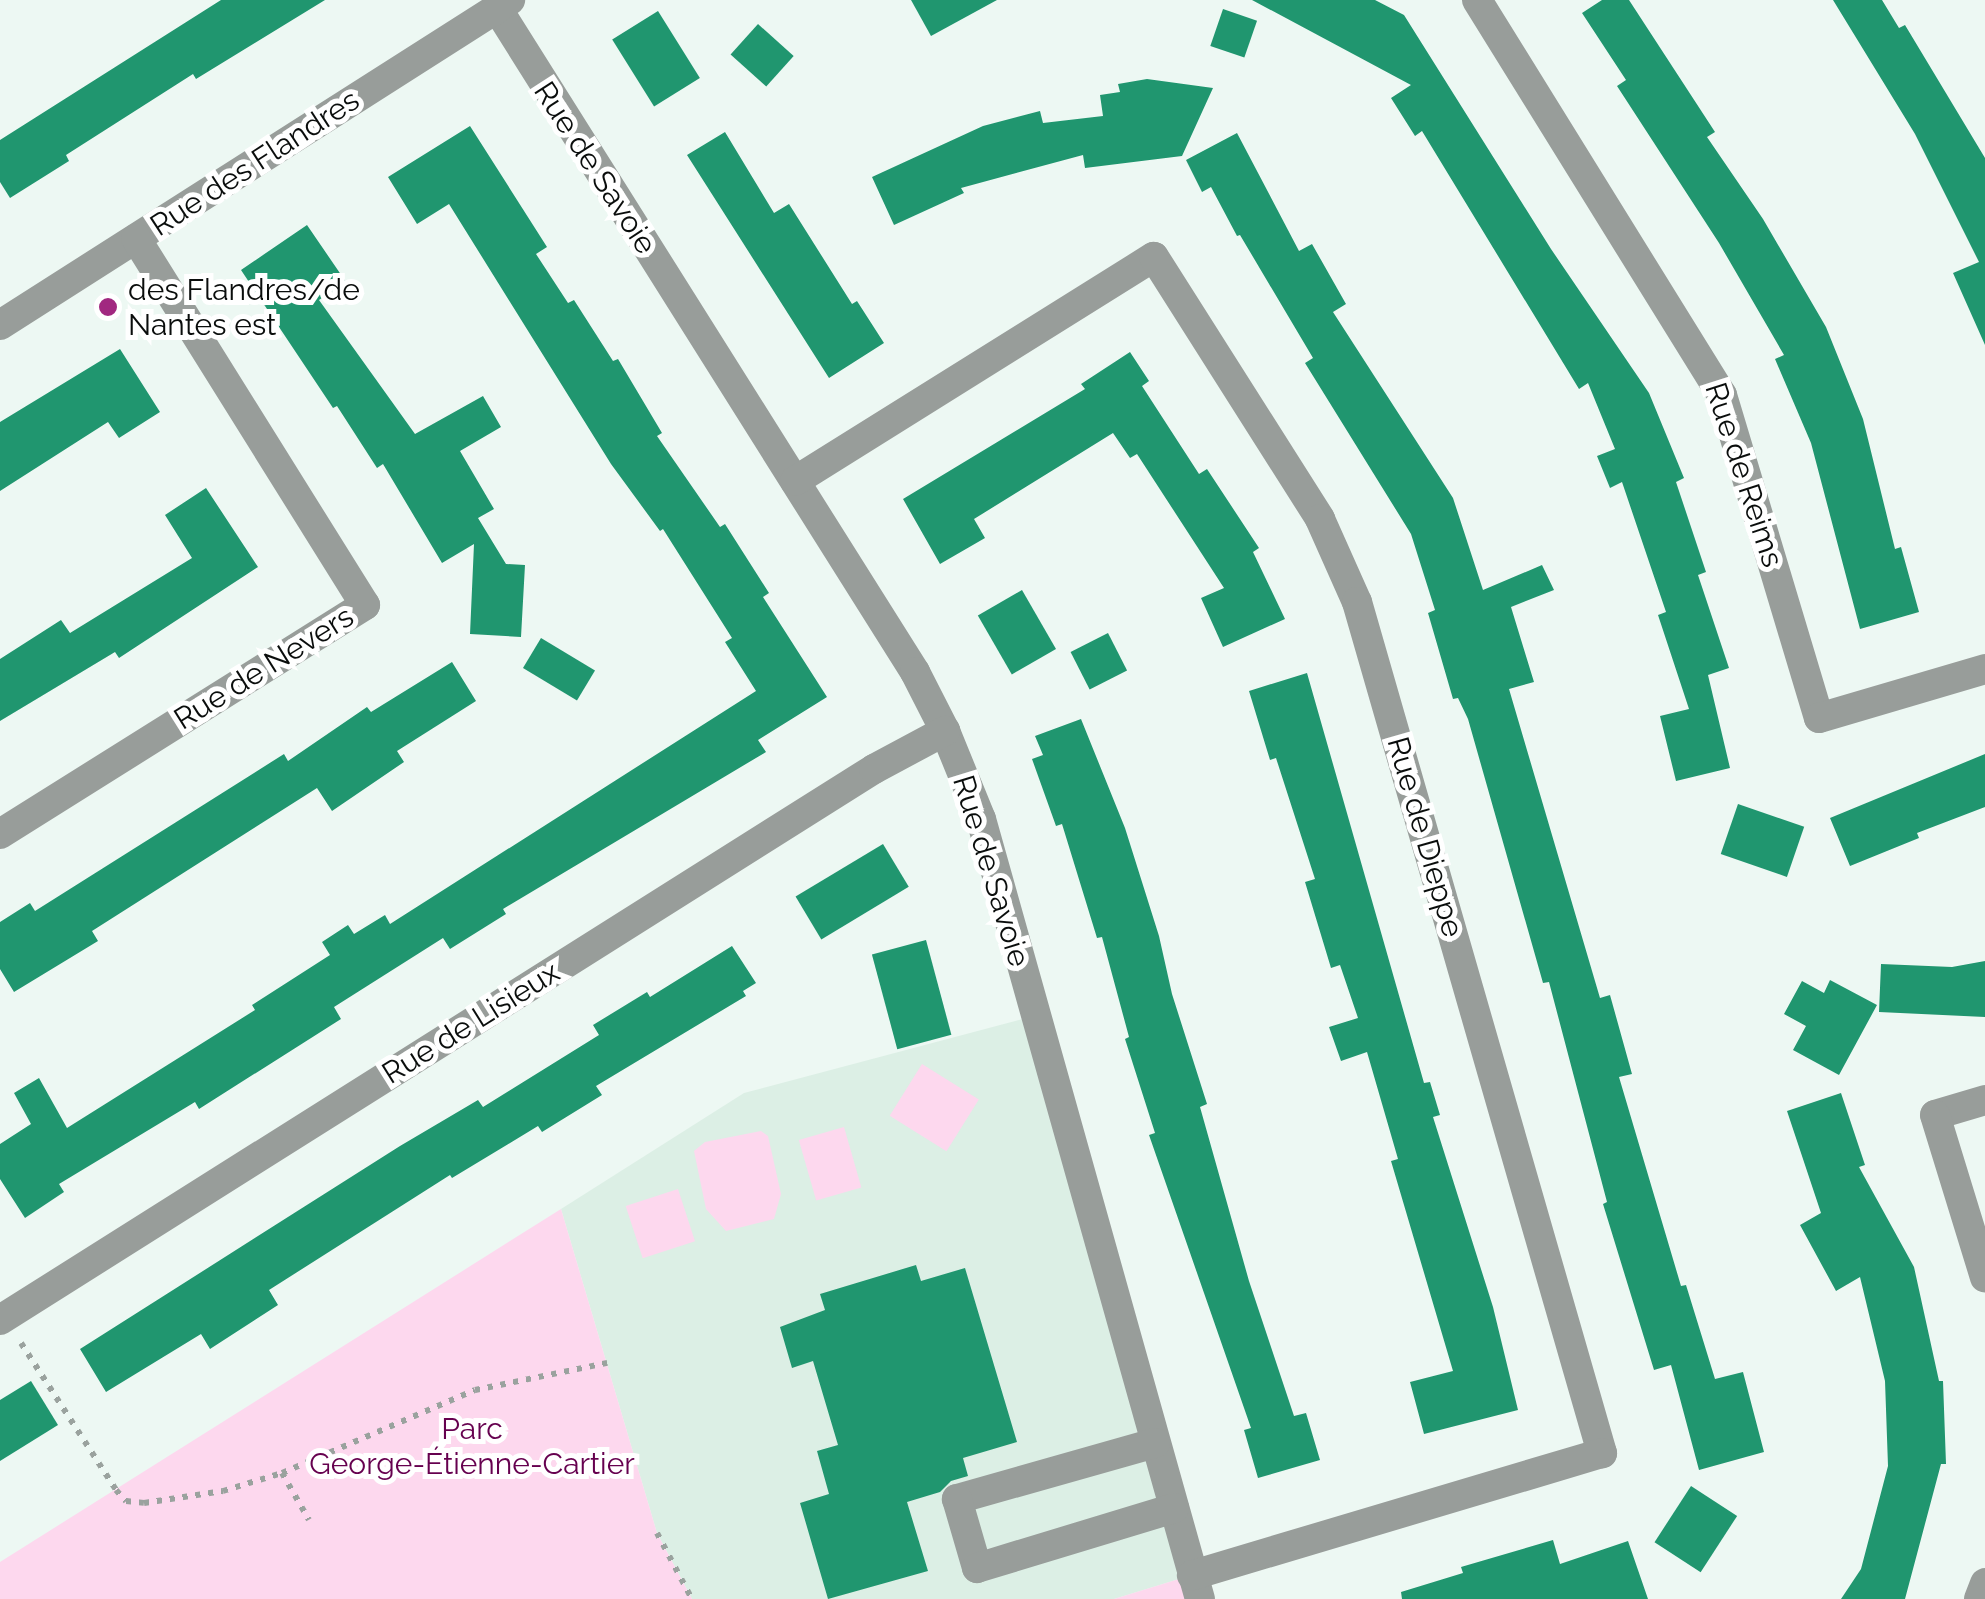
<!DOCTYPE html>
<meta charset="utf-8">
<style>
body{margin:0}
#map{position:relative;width:1985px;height:1599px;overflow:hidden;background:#edf8f3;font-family:Raleway,sans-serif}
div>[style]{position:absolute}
.built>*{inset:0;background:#dcefe5}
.green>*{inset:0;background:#fdd8ee;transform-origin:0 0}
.building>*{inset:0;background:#20966f;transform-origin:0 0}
.path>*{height:6px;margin-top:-3px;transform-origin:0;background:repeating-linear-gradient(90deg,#9aa29e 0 5px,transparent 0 13px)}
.minor>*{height:30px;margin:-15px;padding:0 15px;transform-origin:15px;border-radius:15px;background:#989d9a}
.dots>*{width:28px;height:28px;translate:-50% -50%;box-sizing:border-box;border:5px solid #fff;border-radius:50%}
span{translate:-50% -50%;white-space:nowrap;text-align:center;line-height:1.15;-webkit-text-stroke:10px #fff;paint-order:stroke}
.street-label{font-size:30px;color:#0a0d0c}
.poi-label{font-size:30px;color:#0a0d0c}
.left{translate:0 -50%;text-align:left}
.park-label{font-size:30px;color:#66014f}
</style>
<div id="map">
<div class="built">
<div style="clip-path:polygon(1034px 1016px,1192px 1575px,1114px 1599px,692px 1599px,657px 1533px,561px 1209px,744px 1093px)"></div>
</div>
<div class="green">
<div style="left:922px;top:1064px;width:67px;height:61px;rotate:32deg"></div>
<div style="left:844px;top:1127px;width:63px;height:47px;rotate:74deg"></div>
<div style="clip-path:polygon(761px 1131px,768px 1136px,781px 1194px,774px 1219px,726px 1231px,706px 1209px,694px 1151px,705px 1142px)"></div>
<div style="left:678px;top:1189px;width:55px;height:55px;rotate:72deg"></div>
<div style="clip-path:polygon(561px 1209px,657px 1533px,692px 1599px,0 1599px,0 1562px)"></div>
<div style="clip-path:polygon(1192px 1575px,1200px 1599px,1114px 1599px)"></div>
</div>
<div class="building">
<div style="clip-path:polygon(221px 0,325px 0,196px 79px,193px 74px,66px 155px,69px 161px,10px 198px,0 182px,0 140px)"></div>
<div style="clip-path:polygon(911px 0,997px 0,931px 36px)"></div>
<div style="clip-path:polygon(1252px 0,1375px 0,1404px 15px,1551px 249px,1649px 393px,1684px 478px,1676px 482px,1706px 572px,1698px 575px,1729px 668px,1708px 675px,1730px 768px,1676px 781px,1660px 716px,1689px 709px,1658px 615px,1666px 612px,1622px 482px,1610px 488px,1597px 456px,1615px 449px,1588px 383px,1579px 389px,1422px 131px,1415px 136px,1391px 98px,1411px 85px)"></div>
<div style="clip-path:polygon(1602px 0,1629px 0,1715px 132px,1707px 137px,1763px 219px,1826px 327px,1863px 419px,1895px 549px,1901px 547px,1919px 612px,1860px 629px,1811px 443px,1775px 359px,1784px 355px,1719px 243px,1617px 86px,1626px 80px,1582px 13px)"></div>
<div style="clip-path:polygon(1833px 0,1882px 0,1899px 28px,1905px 25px,1985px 158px,1985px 345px,1953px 273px,1979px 262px,1915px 134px)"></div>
<div style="left:1223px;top:9px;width:36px;height:39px;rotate:19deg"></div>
<div style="left:658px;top:11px;width:79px;height:54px;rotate:58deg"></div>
<div style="left:758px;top:24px;width:48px;height:41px;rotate:42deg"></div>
<div style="clip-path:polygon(1147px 79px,1213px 88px,1182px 156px,1085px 168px,1083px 155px,961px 188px,964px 193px,894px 225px,872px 177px,983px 126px,1040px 111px,1043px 123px,1103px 116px,1100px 95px,1120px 92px,1118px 84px)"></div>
<div style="clip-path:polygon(470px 126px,547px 247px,536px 254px,568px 303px,574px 300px,613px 361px,618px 359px,662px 433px,657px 436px,720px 527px,725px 524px,769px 593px,763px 597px,827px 697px,758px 740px,766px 752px,503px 909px,506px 914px,450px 949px,443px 938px,334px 1007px,341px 1019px,199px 1109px,195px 1102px,59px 1184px,64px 1192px,25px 1218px,0 1179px,0 1144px,31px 1124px,14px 1093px,39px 1078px,67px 1128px,255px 1010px,252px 1005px,330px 955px,322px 942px,348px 925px,354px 934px,385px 915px,390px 924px,756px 691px,725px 642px,732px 638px,663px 529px,660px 531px,611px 464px,449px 204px,417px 224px,388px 177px)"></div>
<div style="clip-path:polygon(725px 132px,774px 213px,789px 204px,852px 304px,857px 301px,884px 343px,829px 378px,687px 155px)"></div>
<div style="clip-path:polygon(1237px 133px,1299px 251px,1312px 244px,1346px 304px,1333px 312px,1453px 498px,1483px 590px,1542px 565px,1554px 590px,1511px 607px,1534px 682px,1509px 689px,1600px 998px,1610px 995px,1632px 1074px,1619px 1077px,1681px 1286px,1686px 1285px,1715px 1379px,1743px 1372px,1764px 1452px,1699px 1470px,1671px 1365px,1654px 1370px,1603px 1204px,1607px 1202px,1549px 982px,1543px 983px,1468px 719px,1458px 698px,1453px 699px,1428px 613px,1435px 610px,1411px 534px,1305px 363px,1313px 358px,1240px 235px,1237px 236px,1211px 187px,1202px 192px,1186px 160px)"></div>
<div style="clip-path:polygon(307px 225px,346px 282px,319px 300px,415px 434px,483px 396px,501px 427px,460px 451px,494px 509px,478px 518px,506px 564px,525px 565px,521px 637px,470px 634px,474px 544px,442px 563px,383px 464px,377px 468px,337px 406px,333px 408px,241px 270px)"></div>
<div style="clip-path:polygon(120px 349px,160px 412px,119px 438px,108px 422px,0 491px,0 422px)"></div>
<div style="clip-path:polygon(1130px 352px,1149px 381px,1142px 386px,1199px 474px,1207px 469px,1259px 548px,1253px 552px,1285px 619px,1223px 647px,1201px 598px,1224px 588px,1137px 454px,1130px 458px,1113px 433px,974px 519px,985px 538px,940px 564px,903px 499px,1085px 389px,1081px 384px)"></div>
<div style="clip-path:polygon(206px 488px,258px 567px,119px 658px,115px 652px,0 721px,0 659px,61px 620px,70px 633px,192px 558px,165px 515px)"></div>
<div style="left:1022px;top:590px;width:68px;height:51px;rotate:60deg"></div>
<div style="left:1108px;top:633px;width:42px;height:42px;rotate:63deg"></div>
<div style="left:541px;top:638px;width:63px;height:35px;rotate:31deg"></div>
<div style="clip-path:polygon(452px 662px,476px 701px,397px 751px,404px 762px,332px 811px,317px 788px,92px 931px,98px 941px,14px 992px,0 969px,0 922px,30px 903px,35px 911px,284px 754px,288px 761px,367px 707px,371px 712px)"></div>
<div style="clip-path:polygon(1307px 673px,1424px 1083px,1430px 1082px,1440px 1115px,1433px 1117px,1493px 1307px,1518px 1410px,1424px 1434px,1410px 1382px,1453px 1371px,1391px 1161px,1398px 1159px,1367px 1052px,1341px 1061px,1329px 1027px,1358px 1018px,1340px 965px,1331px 968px,1305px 882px,1315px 879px,1276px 758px,1270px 760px,1249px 691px)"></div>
<div style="clip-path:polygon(1081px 719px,1125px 828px,1159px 936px,1172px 994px,1207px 1104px,1200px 1107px,1249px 1281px,1294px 1416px,1306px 1413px,1320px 1460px,1258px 1478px,1244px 1430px,1251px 1428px,1149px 1135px,1155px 1133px,1125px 1039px,1129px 1037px,1102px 937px,1097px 938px,1062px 824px,1056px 826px,1032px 759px,1043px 755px,1035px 736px)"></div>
<div style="clip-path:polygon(1985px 754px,1985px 807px,1917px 833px,1919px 838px,1850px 866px,1830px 818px)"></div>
<div style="left:1738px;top:804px;width:70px;height:53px;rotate:19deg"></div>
<div style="left:883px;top:844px;width:50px;height:102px;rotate:59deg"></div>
<div style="left:926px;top:940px;width:98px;height:56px;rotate:75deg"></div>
<div style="clip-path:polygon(732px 946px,756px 983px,743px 991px,746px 996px,596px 1086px,602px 1095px,542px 1132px,538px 1126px,452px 1178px,450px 1175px,269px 1290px,278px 1305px,210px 1349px,201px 1334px,106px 1392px,80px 1349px,400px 1146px,478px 1100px,483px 1107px,599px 1035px,593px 1025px,647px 992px,650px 997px)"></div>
<div style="clip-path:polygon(1985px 961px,1985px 1017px,1879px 1012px,1881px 964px,1952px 967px)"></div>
<div style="clip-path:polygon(1830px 980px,1877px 1005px,1839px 1075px,1793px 1050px,1806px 1026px,1784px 1014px,1802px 981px,1824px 993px)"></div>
<div style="clip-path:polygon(1841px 1093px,1865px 1165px,1859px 1167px,1914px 1267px,1939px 1381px,1943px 1381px,1946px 1464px,1941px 1464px,1905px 1599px,1841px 1599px,1861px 1569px,1888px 1466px,1885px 1381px,1860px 1277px,1836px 1291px,1800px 1225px,1821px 1213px,1787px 1111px)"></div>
<div style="clip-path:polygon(916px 1265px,921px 1281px,965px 1268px,1017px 1442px,963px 1458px,968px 1476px,951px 1481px,940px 1492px,907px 1502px,928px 1571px,828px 1599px,800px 1503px,829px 1494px,817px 1451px,838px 1445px,813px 1361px,792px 1368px,780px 1327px,825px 1310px,820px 1294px)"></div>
<div style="clip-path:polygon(31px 1381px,58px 1425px,0 1461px,0 1400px)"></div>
<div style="left:1691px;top:1486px;width:55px;height:67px;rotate:33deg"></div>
<div style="clip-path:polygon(1553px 1540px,1560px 1564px,1628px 1541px,1648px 1599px,1402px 1599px,1401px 1592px,1463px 1573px,1461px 1567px)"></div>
</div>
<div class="path">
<div style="left:21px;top:1343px;width:175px;rotate:57.1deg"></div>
<div style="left:116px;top:1490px;width:15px;rotate:48deg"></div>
<div style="left:126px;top:1501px;width:18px;rotate:6deg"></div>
<div style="left:144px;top:1503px;width:80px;rotate:-8.6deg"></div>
<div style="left:223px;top:1491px;width:62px;rotate:-17deg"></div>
<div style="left:282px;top:1473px;width:210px;rotate:-23.3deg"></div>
<div style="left:475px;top:1390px;width:135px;rotate:-11.6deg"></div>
<div style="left:282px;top:1473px;width:54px;rotate:60.1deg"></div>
<div style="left:657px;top:1533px;width:75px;rotate:62.1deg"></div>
</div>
<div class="minor">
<div style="left:1477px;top:0;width:465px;rotate:58.2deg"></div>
<div style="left:1722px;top:395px;width:337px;rotate:73.3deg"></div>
<div style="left:1819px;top:718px;width:173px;rotate:-16.4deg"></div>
<div style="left:497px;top:8px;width:785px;rotate:57.81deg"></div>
<div style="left:915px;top:672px;width:66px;rotate:63deg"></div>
<div style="left:945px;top:731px;width:95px;rotate:67.8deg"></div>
<div style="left:981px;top:819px;width:810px;rotate:74.32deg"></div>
<div style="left:0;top:325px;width:605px;rotate:-32.51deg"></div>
<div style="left:795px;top:481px;width:423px;rotate:-32deg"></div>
<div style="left:1154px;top:257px;width:310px;rotate:57.6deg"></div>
<div style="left:1320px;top:519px;width:91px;rotate:66deg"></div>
<div style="left:1357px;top:602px;width:886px;rotate:73.94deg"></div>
<div style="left:1602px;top:1453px;width:428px;rotate:163.4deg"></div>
<div style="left:0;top:834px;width:431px;rotate:-32.1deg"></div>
<div style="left:365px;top:605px;width:432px;rotate:-122deg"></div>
<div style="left:1985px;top:1100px;width:52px;rotate:163.3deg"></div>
<div style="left:1935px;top:1115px;width:170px;rotate:72.9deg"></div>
<div style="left:0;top:1320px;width:1033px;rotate:-32.23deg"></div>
<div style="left:874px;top:769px;width:81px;rotate:-28.2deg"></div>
<div style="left:1155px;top:1443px;width:206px;rotate:164.2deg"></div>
<div style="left:957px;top:1499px;width:72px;rotate:73.8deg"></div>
<div style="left:977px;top:1568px;width:206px;rotate:-16.9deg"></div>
<div style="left:1979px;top:1599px;width:17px;rotate:-69deg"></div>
</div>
<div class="dots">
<div style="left:108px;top:307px;background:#a12880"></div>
</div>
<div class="street-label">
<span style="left:255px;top:163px;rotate:-33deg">Rue des Flandres</span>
<span style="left:595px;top:168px;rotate:57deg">Rue de Savoie</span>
<span style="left:1744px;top:475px;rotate:72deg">Rue de Reims</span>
<span style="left:264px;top:668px;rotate:-32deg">Rue de Nevers</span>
<span style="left:1425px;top:837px;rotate:74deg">Rue de Dieppe</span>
<span style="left:991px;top:871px;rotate:73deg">Rue de Savoie</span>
<span style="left:471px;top:1023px;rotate:-32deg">Rue de Lisieux</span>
</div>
<div class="poi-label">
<span class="left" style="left:128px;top:307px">des Flandres/de<br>Nantes est</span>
</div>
<div class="park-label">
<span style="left:472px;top:1446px">Parc<br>George-Étienne-Cartier</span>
</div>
</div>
